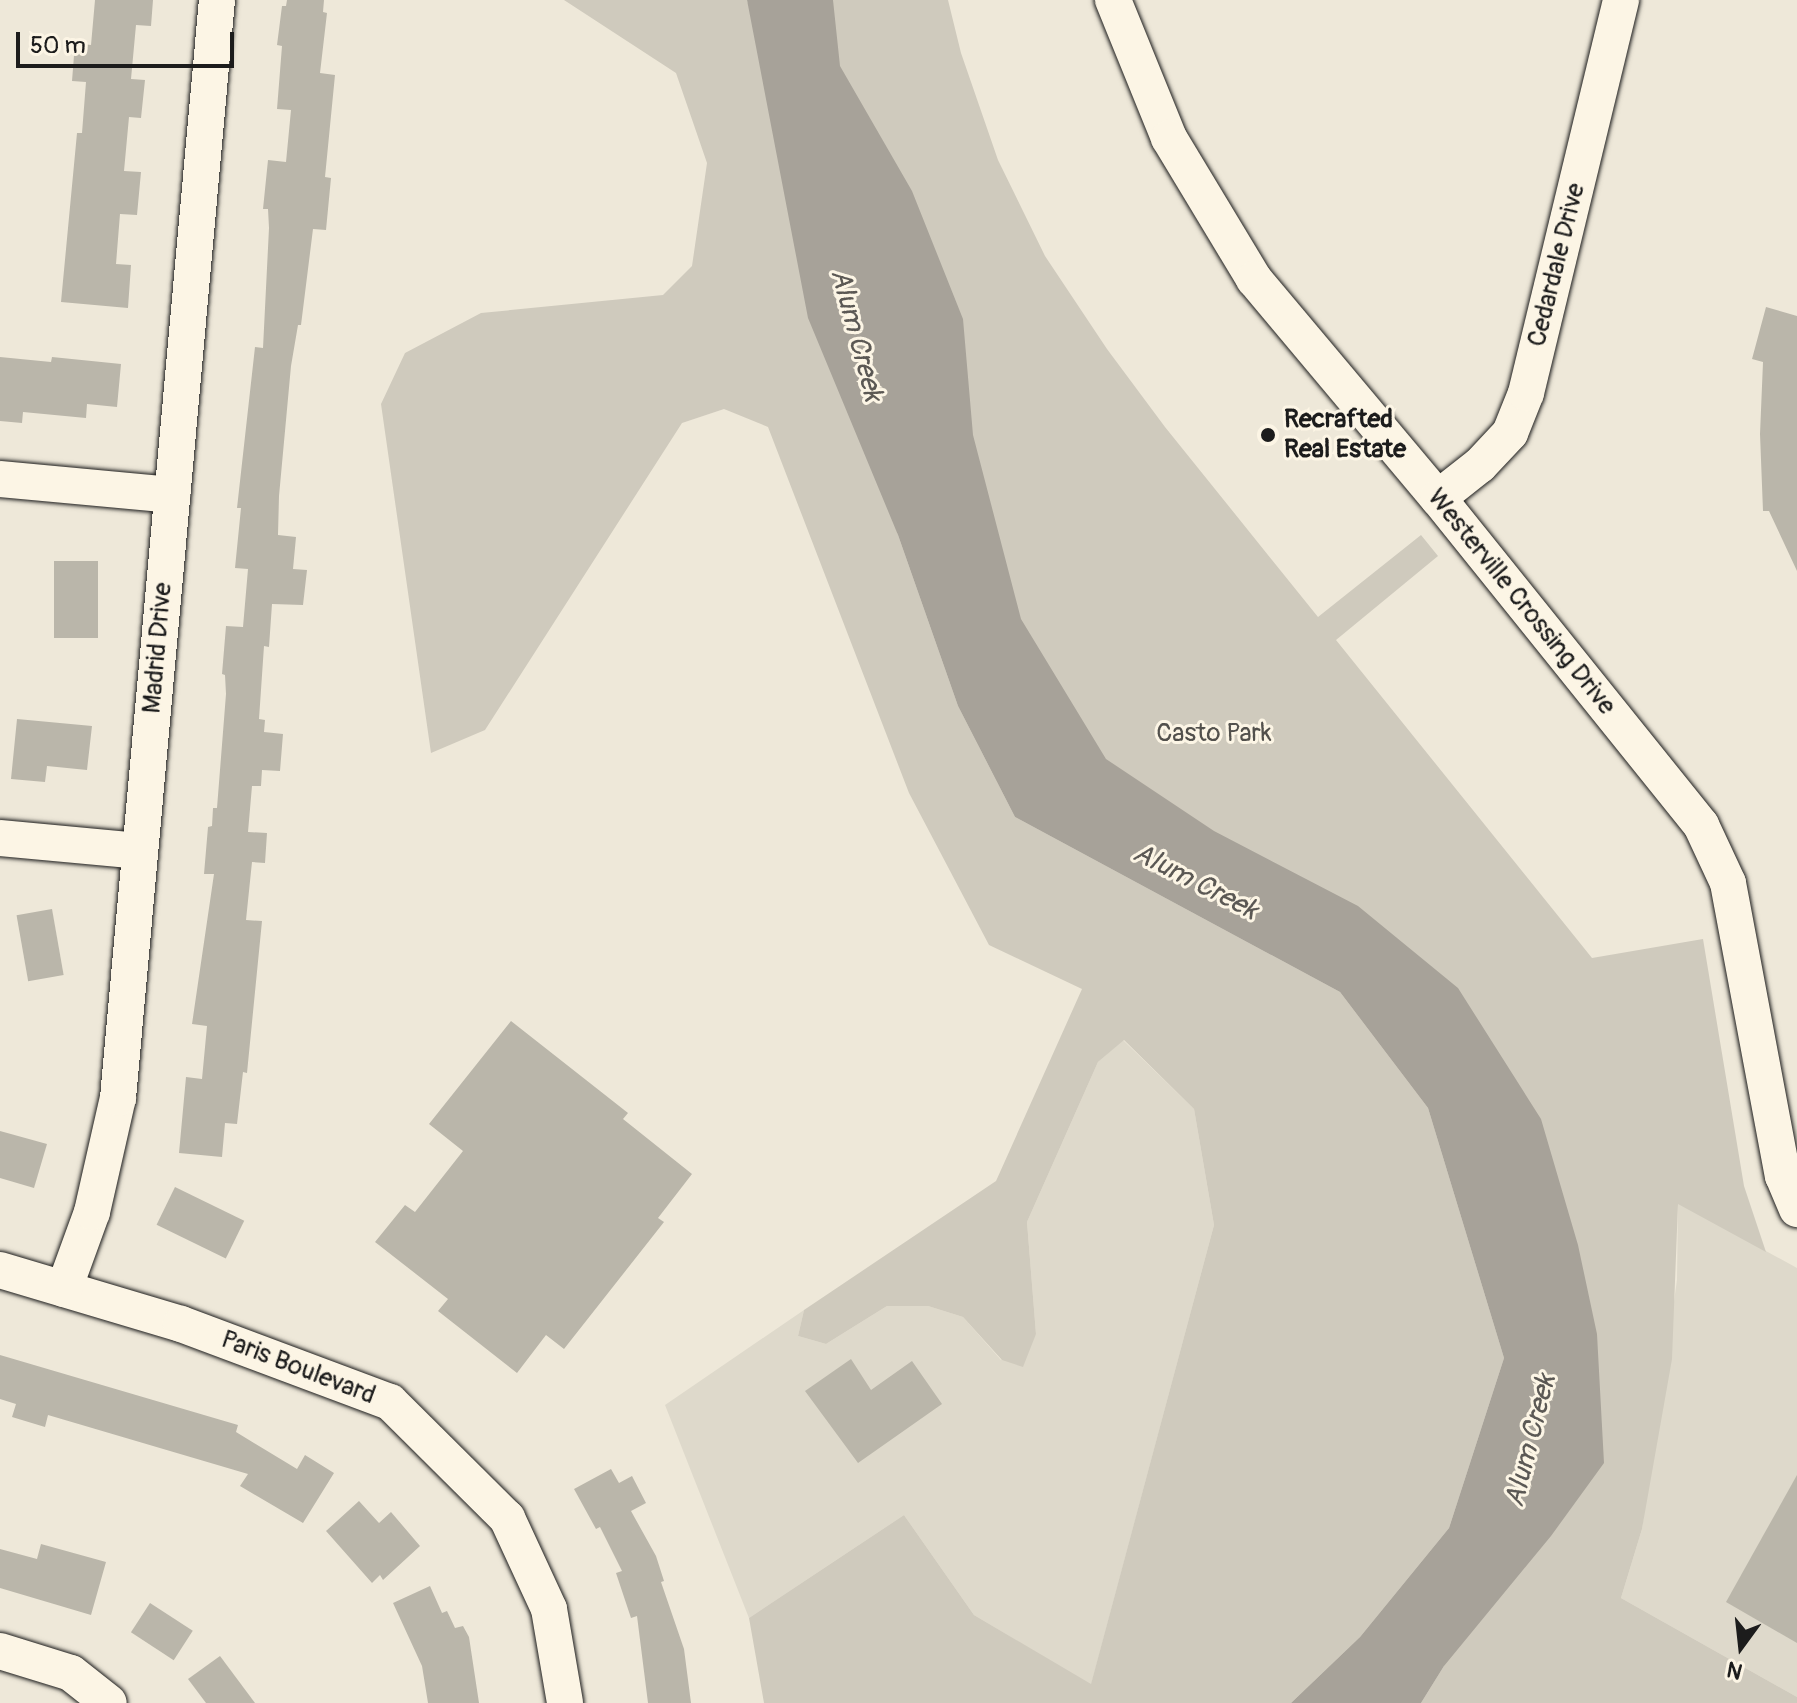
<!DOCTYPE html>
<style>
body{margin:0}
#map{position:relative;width:1797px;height:1703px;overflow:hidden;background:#eee8d9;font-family:Pangolin,sans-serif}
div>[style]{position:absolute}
.built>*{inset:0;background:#ded9cb}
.green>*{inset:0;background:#cfcabd}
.water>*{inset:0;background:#a7a299}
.building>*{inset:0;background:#bab6aa;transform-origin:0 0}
.roads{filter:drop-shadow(0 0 2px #1c1c1c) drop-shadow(0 0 2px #1c1c1c)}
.minor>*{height:36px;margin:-18px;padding:0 18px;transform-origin:18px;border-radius:18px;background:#fcf5e5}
.dots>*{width:22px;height:22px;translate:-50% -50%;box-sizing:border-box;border:4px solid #fcf5e5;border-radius:50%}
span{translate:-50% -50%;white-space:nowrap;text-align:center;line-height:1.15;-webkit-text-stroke:6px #fcf5e5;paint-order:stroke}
.street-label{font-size:26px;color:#1c1c1c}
.poi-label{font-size:26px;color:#1c1c1c;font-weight:700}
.left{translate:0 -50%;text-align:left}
.park-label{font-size:26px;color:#52504c}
.water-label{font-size:28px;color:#5b5854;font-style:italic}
.north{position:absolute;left:1701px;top:1607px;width:80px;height:80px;-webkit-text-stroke:6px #fcf5e5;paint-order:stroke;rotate:195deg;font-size:22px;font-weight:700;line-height:32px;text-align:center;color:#1c1c1c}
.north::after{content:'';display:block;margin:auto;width:28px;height:36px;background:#1c1c1c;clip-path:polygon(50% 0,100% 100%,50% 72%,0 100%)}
.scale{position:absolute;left:16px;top:32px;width:218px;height:36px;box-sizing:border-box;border:4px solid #1c1c1c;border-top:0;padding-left:10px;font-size:24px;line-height:28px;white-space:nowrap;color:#1c1c1c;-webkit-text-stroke:6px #fcf5e5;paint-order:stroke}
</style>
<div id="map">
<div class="built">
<div style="clip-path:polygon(1123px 1040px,1194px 1109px,1214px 1225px,1091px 1685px,974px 1615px,904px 1515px,749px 1618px,665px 1405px,804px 1310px,798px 1336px,826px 1344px,887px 1306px,928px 1306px,963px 1317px,1001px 1360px,1036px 1334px,1027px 1222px,1098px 1062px)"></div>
<div style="clip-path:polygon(1678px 1203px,1797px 1268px,1797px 1697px,1621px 1598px,1642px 1529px,1677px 1280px)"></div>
</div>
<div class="green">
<div style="clip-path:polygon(564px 0,747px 0,898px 535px,958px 706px,1015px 817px,1340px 992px,1428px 1108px,1504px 1358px,1449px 1528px,1360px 1637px,1291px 1703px,764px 1703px,749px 1618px,904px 1515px,974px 1615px,1091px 1684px,1214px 1225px,1194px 1109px,1124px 1040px,1098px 1062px,1027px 1222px,1036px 1334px,1023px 1367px,1002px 1360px,963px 1317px,928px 1306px,887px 1306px,826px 1344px,798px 1336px,804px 1310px,996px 1181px,1082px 989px,989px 945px,909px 793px,768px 427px,724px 409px,682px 423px,485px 730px,431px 753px,381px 404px,405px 353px,481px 313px,663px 295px,692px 266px,707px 163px,676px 73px)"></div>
<div style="clip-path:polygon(806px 0,948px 0,961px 53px,998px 160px,1045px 256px,1107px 349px,1165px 427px,1318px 617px,1421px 535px,1438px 556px,1336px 640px,1592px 958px,1703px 939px,1744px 1186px,1766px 1252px,1678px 1204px,1672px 1359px,1642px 1529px,1621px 1598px,1797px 1697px,1797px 1703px,1421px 1703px,1444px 1666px,1540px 1229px,1319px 950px,1093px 852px)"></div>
</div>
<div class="water">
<div style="clip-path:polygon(747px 0,833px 0,840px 66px,912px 191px,963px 319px,973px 435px,1021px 619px,1106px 759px,1214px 831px,1358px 906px,1458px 988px,1541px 1119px,1578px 1245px,1597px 1334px,1604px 1463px,1551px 1536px,1444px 1666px,1421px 1703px,1291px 1703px,1360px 1637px,1449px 1528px,1504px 1358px,1428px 1108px,1340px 992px,1015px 817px,958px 706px,898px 535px,808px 318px)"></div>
</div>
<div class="building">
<div style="clip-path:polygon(95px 0,153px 0,151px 26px,136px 25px,131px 79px,145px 80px,141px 118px,129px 117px,124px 171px,141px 172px,137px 215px,120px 214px,116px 264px,131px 265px,128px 308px,61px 302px,77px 133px,82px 133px,86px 82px,72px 81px,75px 43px,91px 45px)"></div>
<div style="clip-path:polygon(287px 0,324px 0,323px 12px,327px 13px,320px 73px,335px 75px,325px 177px,331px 178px,326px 230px,313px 229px,301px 325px,298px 325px,291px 366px,279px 496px,278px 535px,296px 537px,293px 569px,307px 570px,303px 605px,272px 604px,269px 647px,264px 646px,259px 719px,265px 720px,264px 732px,283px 734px,280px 771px,262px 770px,261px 786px,252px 786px,248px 832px,267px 833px,265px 863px,252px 862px,246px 920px,262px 921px,247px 1073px,243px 1072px,237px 1124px,225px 1123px,222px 1157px,179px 1153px,186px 1077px,202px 1079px,207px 1026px,192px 1024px,214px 874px,204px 874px,208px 827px,212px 826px,213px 808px,217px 808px,226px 694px,225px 675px,222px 674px,226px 626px,243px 627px,248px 569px,235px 568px,241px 508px,237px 508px,255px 347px,263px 348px,269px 228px,268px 209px,263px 209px,268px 160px,286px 162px,291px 110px,277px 109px,282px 46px,277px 45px,282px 6px,286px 6px)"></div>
<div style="clip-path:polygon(1766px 307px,1797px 316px,1797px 571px,1769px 511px,1763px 511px,1760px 434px,1763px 362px,1752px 359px)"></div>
<div style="clip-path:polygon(0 357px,51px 362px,52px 357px,121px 364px,117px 407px,87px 404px,86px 418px,23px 412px,22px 423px,0 421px)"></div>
<div style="left:54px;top:561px;width:44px;height:77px"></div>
<div style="clip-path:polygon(17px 719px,92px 726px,87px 770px,47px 766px,45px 782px,11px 779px)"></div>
<div style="left:52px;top:909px;width:67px;height:36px;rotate:80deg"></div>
<div style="clip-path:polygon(511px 1021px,628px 1113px,623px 1119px,692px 1174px,658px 1218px,664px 1222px,564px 1349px,546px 1335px,517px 1373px,438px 1311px,448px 1299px,375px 1242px,405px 1205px,415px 1212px,463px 1151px,429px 1124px)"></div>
<div style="clip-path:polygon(0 1131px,47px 1144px,34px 1188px,0 1178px)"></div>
<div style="left:175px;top:1187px;width:77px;height:42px;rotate:26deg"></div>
<div style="clip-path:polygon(0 1355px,238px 1425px,236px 1432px,297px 1469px,305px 1455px,334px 1473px,303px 1523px,240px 1486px,248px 1474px,48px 1415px,45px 1427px,12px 1417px,16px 1404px,0 1399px)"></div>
<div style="clip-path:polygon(851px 1359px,871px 1390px,912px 1361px,942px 1404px,858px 1463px,805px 1391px)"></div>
<div style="clip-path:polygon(611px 1469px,619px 1483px,632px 1476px,646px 1503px,631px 1511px,656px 1556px,664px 1581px,661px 1582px,684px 1649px,691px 1703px,648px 1703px,637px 1616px,631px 1618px,616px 1573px,622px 1571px,600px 1527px,596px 1529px,574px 1489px)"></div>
<div style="clip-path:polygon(1797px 1475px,1797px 1643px,1726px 1602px)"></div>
<div style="clip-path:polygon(359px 1501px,379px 1523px,391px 1512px,420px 1546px,383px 1580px,380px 1575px,372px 1583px,326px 1531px)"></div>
<div style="clip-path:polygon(41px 1544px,106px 1562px,91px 1615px,0 1588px,0 1549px,37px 1559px)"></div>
<div style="clip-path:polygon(430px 1586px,442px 1613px,447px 1611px,455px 1628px,463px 1626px,469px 1637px,479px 1703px,428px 1703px,422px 1666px,393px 1603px)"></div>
<div style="left:150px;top:1603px;width:51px;height:35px;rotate:33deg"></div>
<div style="clip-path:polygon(220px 1656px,255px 1703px,206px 1703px,188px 1679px)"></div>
</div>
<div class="roads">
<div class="minor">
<div style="left:1113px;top:0;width:149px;rotate:67.9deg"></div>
<div style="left:1169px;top:138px;width:165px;rotate:58.9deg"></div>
<div style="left:1254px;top:279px;width:286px;rotate:50deg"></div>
<div style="left:1438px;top:498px;width:420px;rotate:51.2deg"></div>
<div style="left:1701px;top:825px;width:64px;rotate:65deg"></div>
<div style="left:1728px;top:883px;width:298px;rotate:79.4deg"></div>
<div style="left:1783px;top:1176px;width:36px;rotate:67deg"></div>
<div style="left:0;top:479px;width:173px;rotate:5.3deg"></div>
<div style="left:1438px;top:498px;width:53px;rotate:-38.2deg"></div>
<div style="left:1480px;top:465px;width:44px;rotate:-46.8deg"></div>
<div style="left:1510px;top:433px;width:43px;rotate:-68.2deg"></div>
<div style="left:1526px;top:393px;width:404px;rotate:-76.4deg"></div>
<div style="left:0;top:838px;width:140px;rotate:5.3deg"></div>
<div style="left:0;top:1270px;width:189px;rotate:16.6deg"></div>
<div style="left:181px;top:1324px;width:223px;rotate:20.5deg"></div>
<div style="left:390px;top:1402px;width:165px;rotate:44.8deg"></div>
<div style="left:507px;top:1518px;width:100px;rotate:65.2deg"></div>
<div style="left:549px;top:1609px;width:95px;rotate:80.3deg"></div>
<div style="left:64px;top:1289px;width:82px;rotate:-70deg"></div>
<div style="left:92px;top:1212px;width:117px;rotate:-77.2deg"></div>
<div style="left:118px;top:1098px;width:1102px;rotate:-84.85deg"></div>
<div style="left:0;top:1651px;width:74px;rotate:17.2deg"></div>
<div style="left:71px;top:1673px;width:48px;rotate:38.3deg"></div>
</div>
</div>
<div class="dots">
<div style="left:1268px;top:435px;background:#1c1c1c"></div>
</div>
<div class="street-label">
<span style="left:1557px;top:265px;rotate:-76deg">Cedardale Drive</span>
<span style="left:1521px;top:602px;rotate:51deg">Westerville Crossing Drive</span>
<span style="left:158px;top:648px;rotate:-85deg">Madrid Drive</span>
<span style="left:298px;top:1368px;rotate:21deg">Paris Boulevard</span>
</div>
<div class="poi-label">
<span class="left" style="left:1284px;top:435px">Recrafted<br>Real Estate</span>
</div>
<div class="park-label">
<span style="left:1214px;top:734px">Casto Park</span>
</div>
<div class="water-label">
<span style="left:856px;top:335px;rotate:75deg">Alum Creek</span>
<span style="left:1195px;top:882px;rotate:27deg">Alum Creek</span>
<span style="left:1531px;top:1441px;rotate:-76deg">Alum Creek</span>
</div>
<div class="north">N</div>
<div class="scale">50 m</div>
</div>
